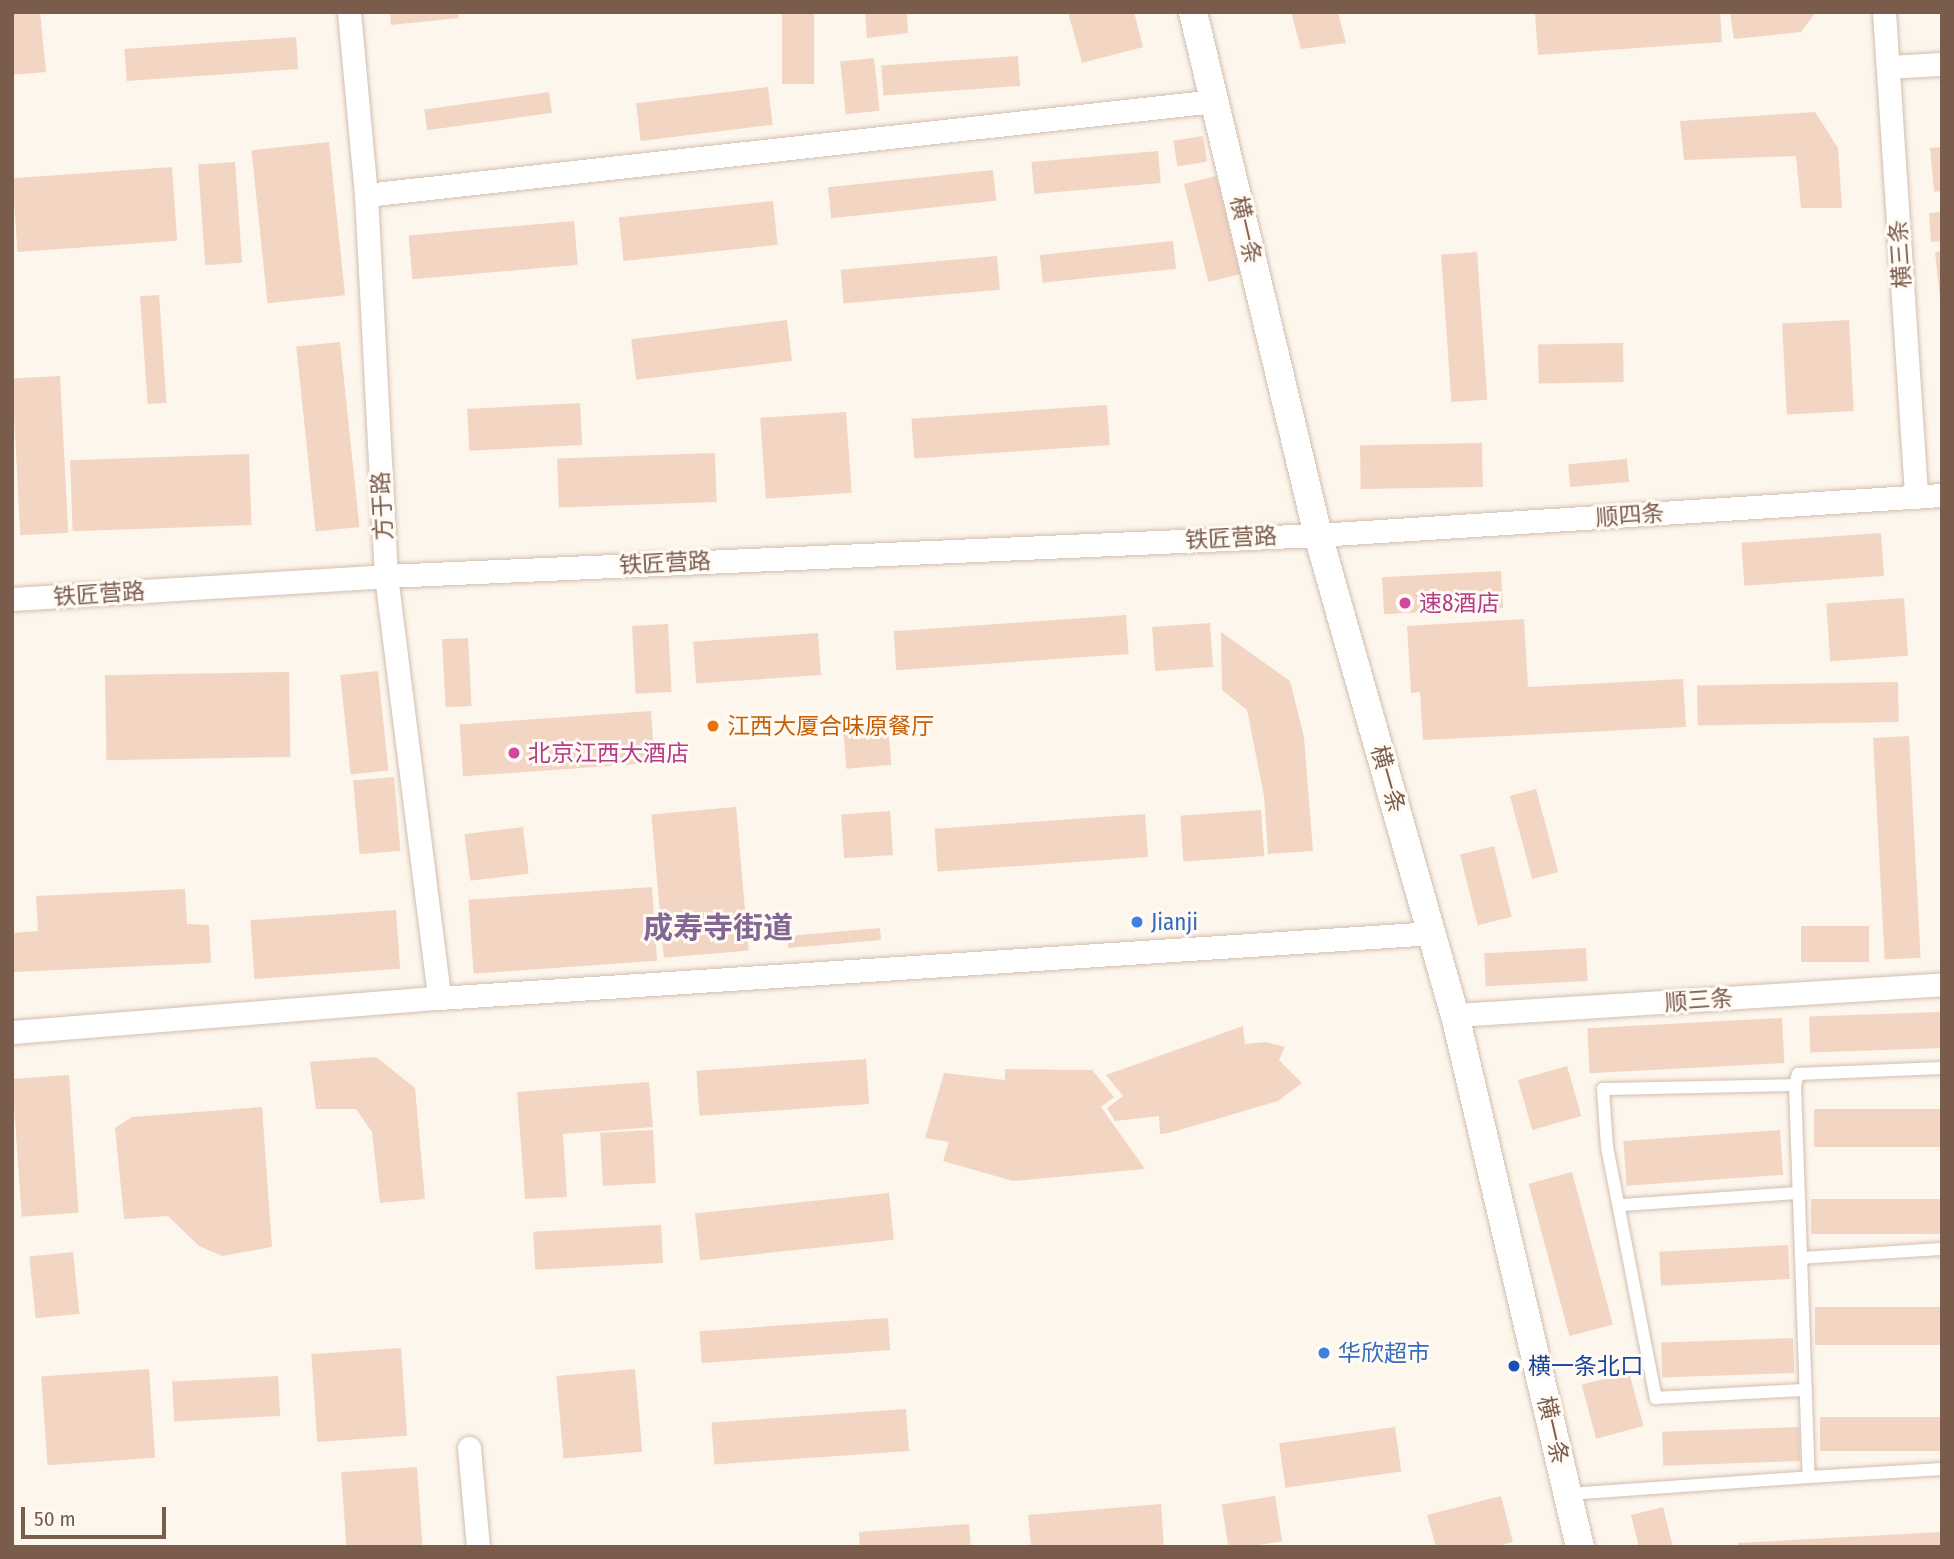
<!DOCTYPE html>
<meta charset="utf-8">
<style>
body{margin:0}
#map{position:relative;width:1954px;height:1559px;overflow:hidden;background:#fdf6ec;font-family:"Fira Sans Condensed","Noto Sans SC",sans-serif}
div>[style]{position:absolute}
.building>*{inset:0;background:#f3d5c3;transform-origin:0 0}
.roads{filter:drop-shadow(0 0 2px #d1beb0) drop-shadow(0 0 2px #d1beb0)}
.service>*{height:12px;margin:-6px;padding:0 6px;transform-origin:6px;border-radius:6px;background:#fff}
.minor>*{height:23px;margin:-11.5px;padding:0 11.5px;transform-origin:11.5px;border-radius:11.5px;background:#fff}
.tertiary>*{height:28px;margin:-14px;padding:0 14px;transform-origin:14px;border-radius:14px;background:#fff}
.dots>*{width:19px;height:19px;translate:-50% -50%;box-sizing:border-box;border:4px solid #fffaf3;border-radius:50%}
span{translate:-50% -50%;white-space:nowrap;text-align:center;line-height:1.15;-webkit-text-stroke:6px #fffaf3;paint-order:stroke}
.street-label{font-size:23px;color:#7a5c4d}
.hotel-label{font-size:23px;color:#b23c85}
.left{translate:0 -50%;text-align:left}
.food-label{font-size:23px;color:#c56008}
.shop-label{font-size:23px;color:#366cbe}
.transit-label{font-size:23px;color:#164399}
.district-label{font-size:30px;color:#846695;font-weight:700}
.frame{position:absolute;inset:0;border:14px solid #7a5c4d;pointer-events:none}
.scale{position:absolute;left:21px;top:1507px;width:145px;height:32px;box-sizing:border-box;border:4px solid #7a5c4d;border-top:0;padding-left:9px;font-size:21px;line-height:24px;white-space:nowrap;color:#7a5c4d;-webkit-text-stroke:5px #fffaf3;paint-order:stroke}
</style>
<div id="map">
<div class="building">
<div style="clip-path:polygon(12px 12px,40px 12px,46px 72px,12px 75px)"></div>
<div style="clip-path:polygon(390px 12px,458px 12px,459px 18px,391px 25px)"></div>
<div style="left:782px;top:12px;width:32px;height:72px"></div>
<div style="clip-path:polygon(865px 12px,907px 12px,908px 33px,867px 38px)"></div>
<div style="clip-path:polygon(1068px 12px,1134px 12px,1143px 47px,1082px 63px)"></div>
<div style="clip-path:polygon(1291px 12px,1338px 12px,1346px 43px,1301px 49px)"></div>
<div style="clip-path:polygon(1535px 12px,1720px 12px,1722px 42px,1538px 55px)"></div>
<div style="clip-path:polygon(1730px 12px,1816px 12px,1801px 32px,1734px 39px)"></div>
<div style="left:296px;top:37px;width:32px;height:172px;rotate:86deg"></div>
<div style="left:1018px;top:56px;width:30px;height:137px;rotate:86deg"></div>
<div style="left:874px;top:58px;width:53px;height:34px;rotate:84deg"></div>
<div style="left:768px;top:87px;width:38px;height:133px;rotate:83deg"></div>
<div style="left:549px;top:92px;width:21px;height:126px;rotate:82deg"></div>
<div style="clip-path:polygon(1815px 112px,1838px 148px,1842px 208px,1801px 208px,1796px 156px,1684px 160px,1680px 121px)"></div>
<div style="left:1203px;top:136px;width:26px;height:30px;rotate:81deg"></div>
<div style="left:329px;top:142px;width:154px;height:78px;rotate:84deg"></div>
<div style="clip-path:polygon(1942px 147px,1942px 191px,1934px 192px,1930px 148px)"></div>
<div style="left:1158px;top:151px;width:32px;height:127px;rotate:85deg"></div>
<div style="left:235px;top:162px;width:101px;height:37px;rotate:86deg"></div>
<div style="left:172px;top:167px;width:74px;height:160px;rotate:86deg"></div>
<div style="left:993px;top:170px;width:31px;height:166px;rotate:84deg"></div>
<div style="left:1216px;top:176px;width:101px;height:33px;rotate:76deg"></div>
<div style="left:773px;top:201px;width:44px;height:155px;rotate:84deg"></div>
<div style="clip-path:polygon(1942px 212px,1942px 241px,1931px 242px,1929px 213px)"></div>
<div style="left:574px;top:221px;width:44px;height:166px;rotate:85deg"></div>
<div style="left:1173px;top:241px;width:28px;height:134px;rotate:84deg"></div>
<div style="clip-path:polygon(1942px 251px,1942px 298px,1940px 298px,1935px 252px)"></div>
<div style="left:1477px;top:252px;width:148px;height:36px;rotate:86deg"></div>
<div style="left:997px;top:256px;width:34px;height:157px;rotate:85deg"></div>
<div style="left:159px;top:295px;width:108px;height:19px;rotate:86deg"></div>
<div style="left:787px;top:320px;width:41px;height:157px;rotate:83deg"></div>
<div style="left:1849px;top:320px;width:91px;height:67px;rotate:87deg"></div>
<div style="left:340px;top:342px;width:186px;height:44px;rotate:84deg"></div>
<div style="left:1623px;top:343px;width:39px;height:85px;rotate:89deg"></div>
<div style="left:60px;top:376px;width:157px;height:48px;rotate:87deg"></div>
<div style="left:580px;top:403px;width:42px;height:113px;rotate:87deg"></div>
<div style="left:1107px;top:405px;width:40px;height:196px;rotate:86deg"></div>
<div style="left:846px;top:412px;width:81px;height:86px;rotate:86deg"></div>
<div style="left:1482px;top:443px;width:44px;height:122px;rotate:89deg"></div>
<div style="left:715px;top:453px;width:49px;height:158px;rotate:88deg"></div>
<div style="left:249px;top:454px;width:71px;height:179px;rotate:88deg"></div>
<div style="left:1627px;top:459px;width:23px;height:59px;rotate:85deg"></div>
<div style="left:1881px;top:533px;width:43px;height:140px;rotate:86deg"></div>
<div style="left:1501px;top:571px;width:37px;height:119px;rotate:87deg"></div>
<div style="left:1904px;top:598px;width:58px;height:78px;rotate:86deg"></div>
<div style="left:1126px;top:615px;width:39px;height:233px;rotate:86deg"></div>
<div style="clip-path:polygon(1524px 619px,1528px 687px,1683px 679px,1686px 727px,1423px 740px,1420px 692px,1411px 693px,1407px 626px)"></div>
<div style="left:1210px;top:623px;width:44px;height:58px;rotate:86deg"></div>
<div style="left:668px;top:624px;width:68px;height:36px;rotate:87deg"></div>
<div style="clip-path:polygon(1221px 632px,1290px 681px,1304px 737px,1313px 851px,1268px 854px,1264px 796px,1247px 710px,1222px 690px)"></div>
<div style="left:818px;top:633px;width:42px;height:125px;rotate:86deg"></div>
<div style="left:468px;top:638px;width:68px;height:26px;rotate:87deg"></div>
<div style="left:378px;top:671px;width:100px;height:38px;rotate:84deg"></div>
<div style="left:289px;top:672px;width:85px;height:184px;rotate:89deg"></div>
<div style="left:1898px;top:682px;width:40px;height:201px;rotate:89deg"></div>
<div style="left:651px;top:711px;width:52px;height:192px;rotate:86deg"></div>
<div style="left:887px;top:715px;width:50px;height:45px;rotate:85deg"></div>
<div style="left:1909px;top:736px;width:222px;height:36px;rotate:87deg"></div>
<div style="left:394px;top:777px;width:74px;height:41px;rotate:85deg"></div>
<div style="left:1536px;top:789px;width:86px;height:27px;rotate:75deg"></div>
<div style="left:736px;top:807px;width:144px;height:85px;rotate:85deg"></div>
<div style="left:1261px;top:810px;width:46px;height:81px;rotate:86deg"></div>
<div style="left:890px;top:811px;width:44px;height:49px;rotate:86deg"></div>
<div style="left:1145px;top:814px;width:43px;height:211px;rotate:86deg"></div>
<div style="left:523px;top:827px;width:47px;height:59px;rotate:83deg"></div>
<div style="left:1494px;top:846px;width:73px;height:35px;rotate:76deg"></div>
<div style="left:652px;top:887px;width:74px;height:184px;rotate:86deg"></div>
<div style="clip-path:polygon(185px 889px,187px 924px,209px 925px,211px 963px,14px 972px,12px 933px,38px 931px,36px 896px)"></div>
<div style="left:396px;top:910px;width:59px;height:146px;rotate:86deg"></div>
<div style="left:1801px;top:926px;width:68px;height:36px"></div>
<div style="left:880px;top:928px;width:12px;height:93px;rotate:85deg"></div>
<div style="left:1586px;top:948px;width:33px;height:102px;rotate:87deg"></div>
<div style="left:1941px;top:1012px;width:36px;height:132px;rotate:88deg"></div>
<div style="left:1782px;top:1018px;width:45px;height:195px;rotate:87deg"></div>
<div style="clip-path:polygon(1243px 1026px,1245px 1044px,1266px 1042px,1285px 1047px,1279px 1060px,1302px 1083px,1278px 1101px,1169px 1133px,1160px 1134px,1159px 1116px,1115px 1121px,1107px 1108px,1123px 1096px,1106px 1075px)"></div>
<div style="clip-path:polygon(376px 1057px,415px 1088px,425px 1199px,380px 1203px,372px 1132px,356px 1109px,316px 1109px,310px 1062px)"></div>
<div style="left:866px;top:1059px;width:45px;height:170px;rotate:86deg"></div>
<div style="left:1567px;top:1066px;width:52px;height:51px;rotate:74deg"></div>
<div style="clip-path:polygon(1005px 1069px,1092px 1070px,1114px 1097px,1101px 1107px,1145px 1169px,1013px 1181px,943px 1161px,949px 1142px,925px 1138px,944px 1073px,1005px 1080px)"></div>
<div style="left:69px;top:1075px;width:138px;height:57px;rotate:86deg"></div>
<div style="clip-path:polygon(649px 1082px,653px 1127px,563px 1134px,567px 1197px,525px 1199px,517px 1092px)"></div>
<div style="clip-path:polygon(262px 1107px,272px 1247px,222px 1256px,199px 1246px,168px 1216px,124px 1219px,115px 1128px,132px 1117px)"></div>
<div style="left:1942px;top:1109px;width:38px;height:128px;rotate:90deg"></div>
<div style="left:653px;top:1130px;width:53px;height:53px;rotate:87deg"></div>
<div style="left:1780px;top:1130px;width:45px;height:157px;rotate:86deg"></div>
<div style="left:1572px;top:1172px;width:158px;height:45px;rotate:75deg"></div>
<div style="left:889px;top:1193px;width:47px;height:195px;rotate:84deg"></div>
<div style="left:1942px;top:1199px;width:35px;height:131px;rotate:90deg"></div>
<div style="left:661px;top:1225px;width:38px;height:128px;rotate:87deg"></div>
<div style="left:1788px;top:1245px;width:34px;height:129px;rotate:87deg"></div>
<div style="left:73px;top:1252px;width:62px;height:44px;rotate:84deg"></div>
<div style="left:1942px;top:1307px;width:38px;height:127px;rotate:90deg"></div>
<div style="left:888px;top:1318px;width:32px;height:189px;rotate:86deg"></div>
<div style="left:1793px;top:1338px;width:35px;height:132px;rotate:88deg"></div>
<div style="left:401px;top:1348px;width:88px;height:90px;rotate:86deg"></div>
<div style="left:149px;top:1369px;width:89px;height:108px;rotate:86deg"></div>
<div style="left:635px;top:1369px;width:83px;height:79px;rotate:85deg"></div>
<div style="left:1629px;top:1372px;width:56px;height:49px;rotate:75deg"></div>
<div style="left:278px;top:1376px;width:40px;height:106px;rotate:87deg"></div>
<div style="left:906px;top:1409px;width:42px;height:195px;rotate:86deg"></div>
<div style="left:1942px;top:1417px;width:34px;height:122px;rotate:90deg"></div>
<div style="left:1395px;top:1427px;width:45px;height:117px;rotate:82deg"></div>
<div style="left:1799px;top:1427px;width:34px;height:137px;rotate:88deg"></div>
<div style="left:417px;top:1467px;width:80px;height:76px;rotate:86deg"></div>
<div style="left:1275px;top:1496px;width:46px;height:54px;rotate:81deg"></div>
<div style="clip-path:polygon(1501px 1496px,1513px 1542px,1494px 1547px,1436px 1547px,1427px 1515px)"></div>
<div style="clip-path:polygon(1161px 1504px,1164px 1547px,1031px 1547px,1028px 1515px)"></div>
<div style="clip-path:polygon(1663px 1507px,1673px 1547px,1639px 1547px,1631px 1515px)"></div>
<div style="clip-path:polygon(969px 1524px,971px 1547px,860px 1547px,859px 1532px)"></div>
<div style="clip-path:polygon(1942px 1532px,1942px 1547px,1738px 1547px,1738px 1543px)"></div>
</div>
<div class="roads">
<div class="service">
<div style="left:1942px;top:1068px;width:144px;rotate:177.6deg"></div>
<div style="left:1798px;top:1074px;width:11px;rotate:105deg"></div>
<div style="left:1795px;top:1085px;width:392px;rotate:88deg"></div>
<div style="left:1809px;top:1477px;width:133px;rotate:-3.4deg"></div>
<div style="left:1795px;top:1085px;width:192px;rotate:178.8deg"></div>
<div style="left:1603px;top:1089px;width:58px;rotate:86.1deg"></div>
<div style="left:1607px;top:1147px;width:256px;rotate:79deg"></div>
<div style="left:1656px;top:1398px;width:150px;rotate:-3.1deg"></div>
<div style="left:1621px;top:1205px;width:178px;rotate:-3.9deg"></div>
<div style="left:1801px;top:1258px;width:141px;rotate:-3.7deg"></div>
<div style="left:1568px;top:1494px;width:242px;rotate:-4deg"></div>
</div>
<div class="minor">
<div style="left:349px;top:12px;width:184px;rotate:84.7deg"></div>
<div style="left:366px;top:195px;width:382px;rotate:87deg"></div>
<div style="left:386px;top:576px;width:425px;rotate:82.8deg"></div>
<div style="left:1884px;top:12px;width:486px;rotate:86.2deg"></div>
<div style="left:1888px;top:67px;width:54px;rotate:-3.2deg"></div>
<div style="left:366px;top:195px;width:854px;rotate:-6.32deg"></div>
<div style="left:12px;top:599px;width:375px;rotate:-3.5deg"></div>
<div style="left:386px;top:576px;width:933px;rotate:-2.52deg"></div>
<div style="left:1318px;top:535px;width:625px;rotate:-3.67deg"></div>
<div style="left:1455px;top:1015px;width:488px;rotate:-3.6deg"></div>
<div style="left:12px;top:1032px;width:428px;rotate:-4.6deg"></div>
<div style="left:439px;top:998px;width:996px;rotate:-3.74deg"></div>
<div style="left:469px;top:1448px;width:99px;rotate:84.8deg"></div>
</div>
<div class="tertiary">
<div style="left:1193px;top:12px;width:538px;rotate:76.56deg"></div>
<div style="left:1318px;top:535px;width:499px;rotate:74.1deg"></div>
<div style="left:1455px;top:1015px;width:546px;rotate:76.78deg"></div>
</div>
</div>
<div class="dots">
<div style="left:1405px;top:603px;background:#d1479c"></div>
<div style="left:713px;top:726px;background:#e8710a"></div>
<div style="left:514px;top:753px;background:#d1479c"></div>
<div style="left:1137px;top:922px;background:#3f7fe0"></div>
<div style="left:1324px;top:1353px;background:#3f7fe0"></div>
<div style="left:1514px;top:1366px;background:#1a4fb4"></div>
</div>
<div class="street-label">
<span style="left:1246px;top:230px;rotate:77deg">横一条</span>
<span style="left:1900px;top:254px;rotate:-94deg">横三条</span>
<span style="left:382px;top:506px;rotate:-93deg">方于路</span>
<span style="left:1630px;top:515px;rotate:-4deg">顺四条</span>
<span style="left:1231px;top:538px;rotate:-3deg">铁匠营路</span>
<span style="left:665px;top:563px;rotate:-3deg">铁匠营路</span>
<span style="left:99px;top:594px;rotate:-4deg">铁匠营路</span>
<span style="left:1388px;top:779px;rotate:74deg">横一条</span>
<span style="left:1699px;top:1000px;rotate:-4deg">顺三条</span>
<span style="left:1553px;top:1430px;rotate:77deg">横一条</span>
</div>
<div class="hotel-label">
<span class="left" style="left:1419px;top:603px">速8酒店</span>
<span class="left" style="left:528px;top:753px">北京江西大酒店</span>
</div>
<div class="food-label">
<span class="left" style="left:727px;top:726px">江西大厦合味原餐厅</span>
</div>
<div class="shop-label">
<span class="left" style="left:1151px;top:922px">Jianji</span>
<span class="left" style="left:1338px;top:1353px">华欣超市</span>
</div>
<div class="transit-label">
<span class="left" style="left:1528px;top:1366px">横一条北口</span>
</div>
<div class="district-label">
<span style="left:718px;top:928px">成寿寺街道</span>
</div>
<div class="frame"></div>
<div class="scale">50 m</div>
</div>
